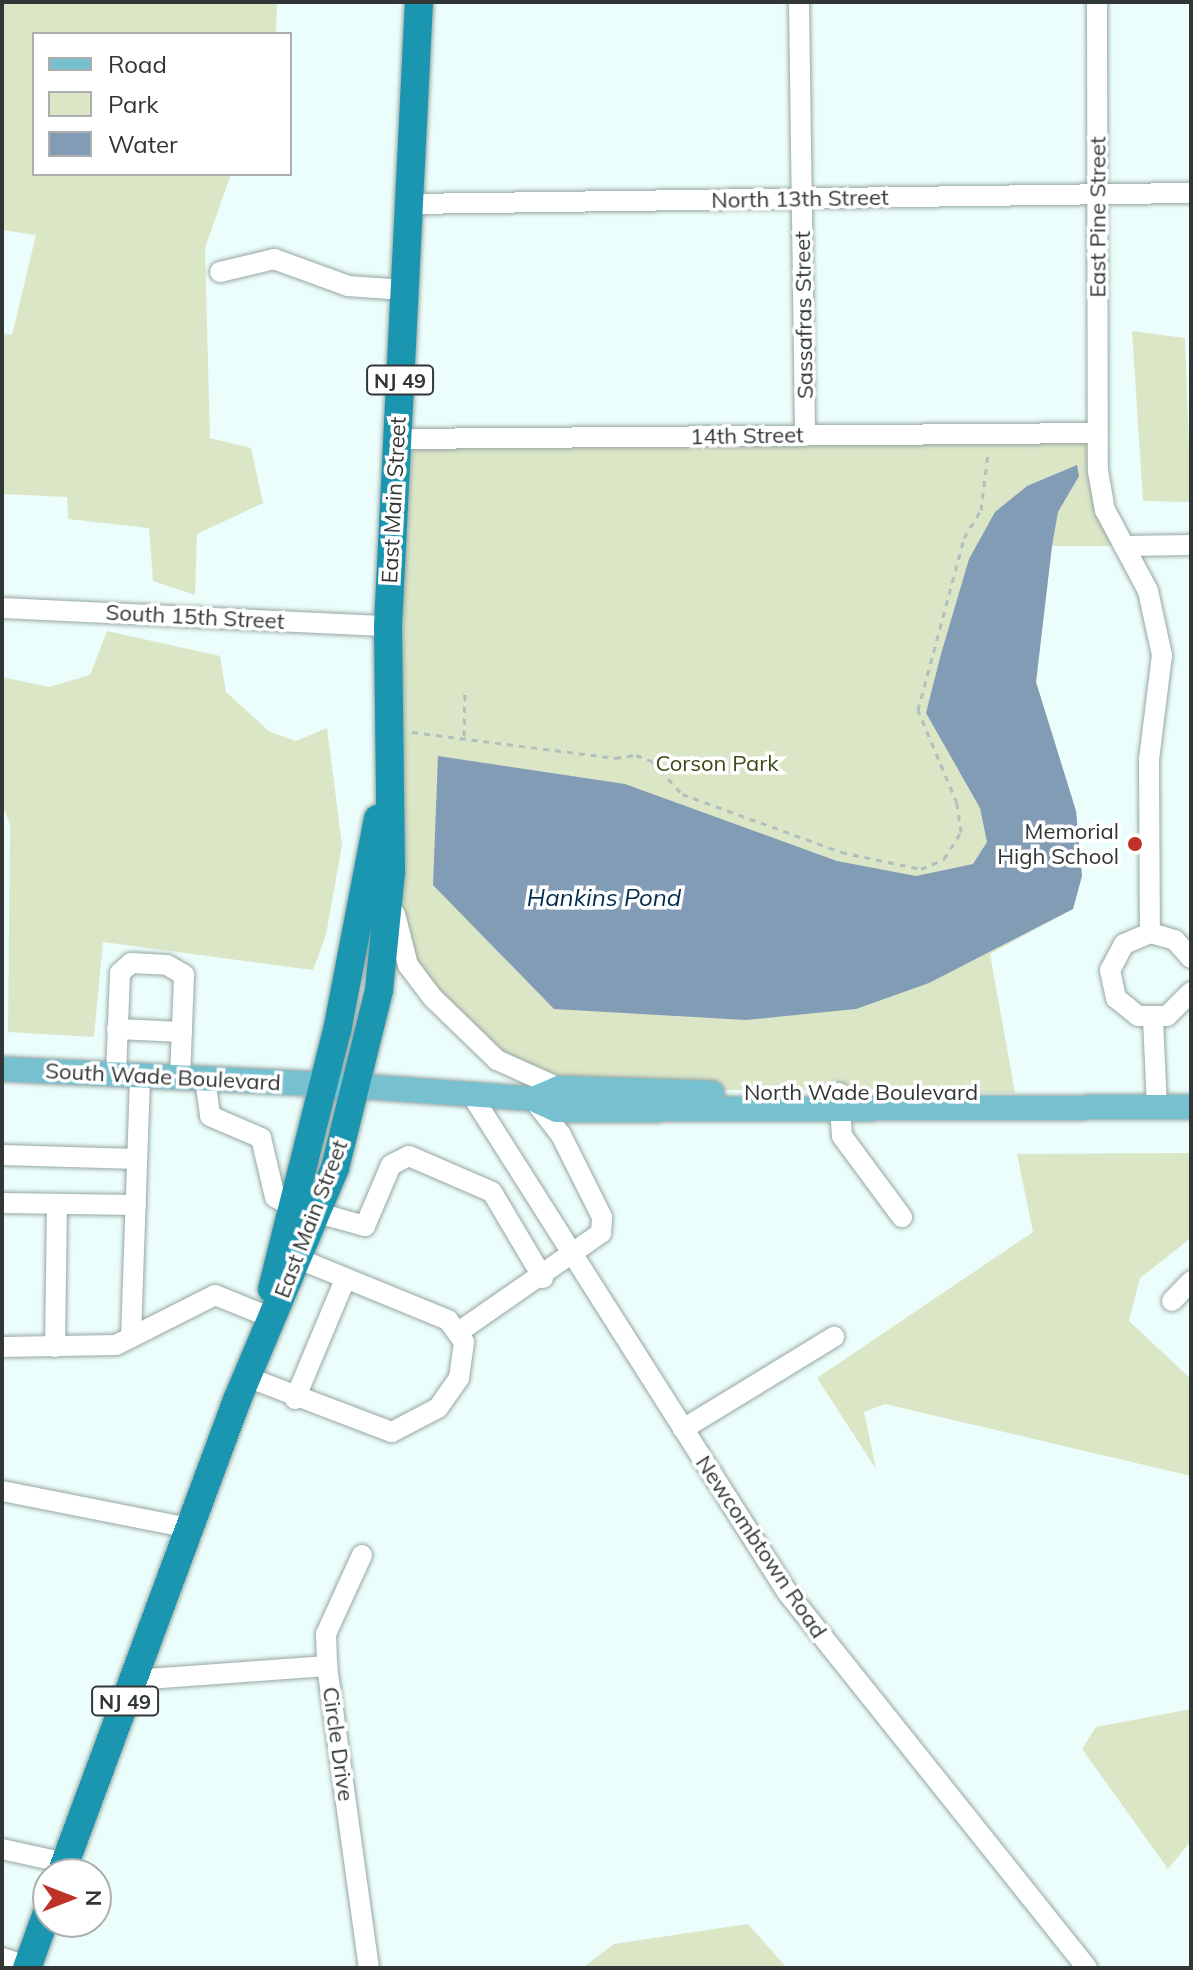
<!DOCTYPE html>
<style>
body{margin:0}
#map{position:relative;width:1193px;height:1970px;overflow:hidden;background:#ecfefb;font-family:Mulish,sans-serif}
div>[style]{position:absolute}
.green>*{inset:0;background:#dbe6c7}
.water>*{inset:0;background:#839cb5}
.path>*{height:3px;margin-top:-1.5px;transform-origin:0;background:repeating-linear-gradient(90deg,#b1c0bd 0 6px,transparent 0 12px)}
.roads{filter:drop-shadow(0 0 2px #96a6a3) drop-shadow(0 0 2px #96a6a3)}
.minor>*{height:20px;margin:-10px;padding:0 10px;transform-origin:10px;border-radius:10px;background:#fff}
.major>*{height:24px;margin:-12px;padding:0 12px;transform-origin:12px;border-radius:12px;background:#76c0d0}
.highway>*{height:28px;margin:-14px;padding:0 14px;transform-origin:14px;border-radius:14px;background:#1b96b0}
.dots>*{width:22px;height:22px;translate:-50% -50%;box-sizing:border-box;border:4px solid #fff;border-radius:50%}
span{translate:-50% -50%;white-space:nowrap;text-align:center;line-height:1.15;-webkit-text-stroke:7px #fff;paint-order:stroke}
.shield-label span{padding:2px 6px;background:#fff;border:2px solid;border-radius:6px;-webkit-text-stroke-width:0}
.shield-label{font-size:20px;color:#313736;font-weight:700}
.street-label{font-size:22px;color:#313736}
.park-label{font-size:22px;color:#3d4b18}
.poi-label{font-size:22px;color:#313736}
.right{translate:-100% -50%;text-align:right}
.water-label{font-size:24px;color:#012c4e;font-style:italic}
.frame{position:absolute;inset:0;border:4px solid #313736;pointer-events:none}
.legend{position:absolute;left:32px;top:32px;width:260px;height:144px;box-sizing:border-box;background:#fff;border:2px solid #adafaf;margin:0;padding:10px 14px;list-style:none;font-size:24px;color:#313736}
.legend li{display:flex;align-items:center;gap:16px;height:40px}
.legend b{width:40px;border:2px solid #adafaf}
.north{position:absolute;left:32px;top:1858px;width:80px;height:80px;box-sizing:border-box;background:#fff;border:2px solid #adafaf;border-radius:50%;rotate:90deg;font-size:22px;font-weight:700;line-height:32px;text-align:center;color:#313736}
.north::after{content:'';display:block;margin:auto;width:28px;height:36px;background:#bf3227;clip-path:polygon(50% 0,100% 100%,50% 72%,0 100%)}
</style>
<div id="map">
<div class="green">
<div style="clip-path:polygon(2px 2px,277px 2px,276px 34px,34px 34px,34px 174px,231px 174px,205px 248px,210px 438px,251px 448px,263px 503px,197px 534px,195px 595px,153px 581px,149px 528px,68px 519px,67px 497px,2px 494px,2px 333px,12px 335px,36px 235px,2px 230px)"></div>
<div style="clip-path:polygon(1132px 331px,1185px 338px,1191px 502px,1143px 501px)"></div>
<div style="clip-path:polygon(1096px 433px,1098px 471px,1124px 546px,1052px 546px,1036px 682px,1076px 811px,1082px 876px,1073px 909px,990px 954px,1015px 1093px,559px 1088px,497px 1060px,398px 941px,398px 439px)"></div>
<div style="clip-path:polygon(107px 631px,220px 656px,226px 692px,270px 732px,296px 741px,327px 728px,342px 845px,326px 935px,313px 970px,103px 942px,94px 1037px,8px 1032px,10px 824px,2px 805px,2px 677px,49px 687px,90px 675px)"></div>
<div style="clip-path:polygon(1191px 1153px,1191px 1238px,1140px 1278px,1129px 1321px,1191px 1379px,1191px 1476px,885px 1404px,864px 1412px,876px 1469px,817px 1378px,1033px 1232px,1017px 1154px)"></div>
<div style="clip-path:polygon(1191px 1709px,1191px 1841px,1168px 1869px,1082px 1749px,1096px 1727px)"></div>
<div style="clip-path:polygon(748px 1924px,787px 1968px,582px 1968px,614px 1944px)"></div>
</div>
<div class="water">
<div style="clip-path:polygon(1077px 465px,1079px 476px,1058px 512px,1052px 546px,1036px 682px,1076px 811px,1082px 876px,1073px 909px,929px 983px,856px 1009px,746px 1020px,554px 1009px,433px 885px,438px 756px,625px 784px,837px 861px,916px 876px,973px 864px,987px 842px,980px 808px,926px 713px,941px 654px,969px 559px,995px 512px,1027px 486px)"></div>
</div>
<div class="path">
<div style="left:412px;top:732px;width:205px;rotate:7.3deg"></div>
<div style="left:615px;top:758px;width:21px;rotate:-8deg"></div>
<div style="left:636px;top:755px;width:17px;rotate:21deg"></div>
<div style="left:652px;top:761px;width:45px;rotate:47.7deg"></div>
<div style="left:682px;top:794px;width:169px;rotate:20deg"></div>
<div style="left:841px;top:852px;width:82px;rotate:12deg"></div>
<div style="left:921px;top:869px;width:25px;rotate:-23deg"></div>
<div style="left:944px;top:859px;width:32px;rotate:-58deg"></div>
<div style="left:961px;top:832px;width:29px;rotate:-98deg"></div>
<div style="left:957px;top:803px;width:101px;rotate:-112.8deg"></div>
<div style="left:918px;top:710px;width:178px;rotate:-75deg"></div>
<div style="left:964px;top:538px;width:33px;rotate:-59deg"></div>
<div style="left:981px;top:510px;width:57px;rotate:-83deg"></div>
<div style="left:464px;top:736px;width:48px;rotate:-88.8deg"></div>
</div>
<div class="roads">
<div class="minor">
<div style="left:799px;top:2px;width:434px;rotate:89.2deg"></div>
<div style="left:1097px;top:2px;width:469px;rotate:89.9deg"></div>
<div style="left:1098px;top:471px;width:40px;rotate:80deg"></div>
<div style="left:1105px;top:510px;width:92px;rotate:62deg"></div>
<div style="left:1148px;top:591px;width:66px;rotate:77.7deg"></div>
<div style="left:1162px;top:655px;width:105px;rotate:97.1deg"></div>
<div style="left:1149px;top:759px;width:174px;rotate:89.7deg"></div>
<div style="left:409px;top:204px;width:782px;rotate:-0.81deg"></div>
<div style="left:220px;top:272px;width:56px;rotate:-13.5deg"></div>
<div style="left:274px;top:259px;width:79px;rotate:20deg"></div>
<div style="left:348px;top:286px;width:56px;rotate:4.1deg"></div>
<div style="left:398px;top:439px;width:698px;rotate:-0.49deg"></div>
<div style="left:1124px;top:546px;width:67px;rotate:-0.9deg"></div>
<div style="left:2px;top:608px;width:386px;rotate:2.7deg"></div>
<div style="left:395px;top:914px;width:53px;rotate:75.7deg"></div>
<div style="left:408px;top:965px;width:40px;rotate:53deg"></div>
<div style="left:432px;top:997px;width:91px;rotate:44.1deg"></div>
<div style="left:497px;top:1060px;width:68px;rotate:24.3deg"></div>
<div style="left:1191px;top:958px;width:24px;rotate:-132deg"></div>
<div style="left:1175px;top:940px;width:26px;rotate:-164deg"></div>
<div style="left:1150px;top:933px;width:28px;rotate:157deg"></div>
<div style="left:1124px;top:944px;width:30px;rotate:118deg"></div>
<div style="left:1110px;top:970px;width:29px;rotate:78deg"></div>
<div style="left:1116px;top:998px;width:28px;rotate:39deg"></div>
<div style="left:1138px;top:1016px;width:29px"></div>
<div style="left:1167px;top:1016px;width:34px;rotate:-45deg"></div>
<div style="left:1153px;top:1019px;width:88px;rotate:87.4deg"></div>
<div style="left:117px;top:1029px;width:65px;rotate:2.6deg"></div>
<div style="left:116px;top:1074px;width:101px;rotate:-87.7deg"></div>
<div style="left:120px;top:973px;width:15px;rotate:-42deg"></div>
<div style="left:131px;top:963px;width:36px;rotate:3deg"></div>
<div style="left:167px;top:965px;width:20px;rotate:30deg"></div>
<div style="left:184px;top:975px;width:102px;rotate:92.2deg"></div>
<div style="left:205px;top:1079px;width:37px;rotate:82deg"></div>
<div style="left:210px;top:1116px;width:56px;rotate:23.3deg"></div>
<div style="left:261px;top:1138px;width:61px;rotate:76.7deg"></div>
<div style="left:275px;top:1197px;width:20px;rotate:30deg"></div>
<div style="left:839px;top:1093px;width:43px;rotate:86deg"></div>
<div style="left:842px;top:1136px;width:101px;rotate:53.5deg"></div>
<div style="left:473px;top:1097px;width:586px;rotate:57.61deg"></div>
<div style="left:787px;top:1592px;width:481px;rotate:51.4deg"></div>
<div style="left:2px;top:1155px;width:135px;rotate:1.7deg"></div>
<div style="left:2px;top:1203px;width:134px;rotate:0.9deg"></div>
<div style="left:318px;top:1213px;width:49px;rotate:15.5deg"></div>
<div style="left:365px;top:1226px;width:66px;rotate:-66.9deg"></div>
<div style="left:391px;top:1165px;width:20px;rotate:-27deg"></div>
<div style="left:409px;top:1156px;width:90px;rotate:23.4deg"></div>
<div style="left:492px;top:1192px;width:100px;rotate:59.3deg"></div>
<div style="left:1172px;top:1301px;width:28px;rotate:-46deg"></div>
<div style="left:460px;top:1331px;width:172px;rotate:-34.8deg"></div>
<div style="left:601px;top:1233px;width:16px;rotate:-86deg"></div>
<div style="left:602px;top:1217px;width:92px;rotate:-116.6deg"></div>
<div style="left:561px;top:1135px;width:46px;rotate:-127.9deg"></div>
<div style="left:131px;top:1337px;width:261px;rotate:-88deg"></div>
<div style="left:2px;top:1347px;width:114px;rotate:-1deg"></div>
<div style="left:116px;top:1345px;width:111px;rotate:-26.8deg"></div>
<div style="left:215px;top:1295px;width:56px;rotate:22deg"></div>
<div style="left:55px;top:1347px;width:143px;rotate:-89.2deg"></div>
<div style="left:247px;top:1377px;width:155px;rotate:20.8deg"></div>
<div style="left:392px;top:1432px;width:52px;rotate:-27.6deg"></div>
<div style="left:438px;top:1408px;width:37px;rotate:-55deg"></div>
<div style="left:459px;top:1378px;width:36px;rotate:-82deg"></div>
<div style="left:464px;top:1342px;width:27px;rotate:-126deg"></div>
<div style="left:448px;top:1320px;width:161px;rotate:-157.7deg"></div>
<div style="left:295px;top:1399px;width:127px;rotate:-67.3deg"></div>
<div style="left:683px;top:1429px;width:177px;rotate:-31.4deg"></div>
<div style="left:2px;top:1491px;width:191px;rotate:11.2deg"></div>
<div style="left:362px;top:1555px;width:87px;rotate:114.5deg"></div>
<div style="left:326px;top:1634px;width:32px;rotate:88deg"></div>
<div style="left:327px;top:1666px;width:305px;rotate:82.1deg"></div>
<div style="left:133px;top:1680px;width:195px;rotate:-4.1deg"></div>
<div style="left:2px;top:1849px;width:65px;rotate:12.5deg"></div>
<div style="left:2px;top:1958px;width:26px;rotate:18deg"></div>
</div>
<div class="major">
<div style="left:2px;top:1069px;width:355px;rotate:2.7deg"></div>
<div style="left:357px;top:1086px;width:176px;rotate:4.2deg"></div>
<div style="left:533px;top:1099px;width:26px;rotate:25deg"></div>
<div style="left:557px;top:1110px;width:634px;rotate:-0.27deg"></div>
<div style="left:533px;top:1099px;width:28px;rotate:-23deg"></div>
<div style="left:559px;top:1088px;width:153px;rotate:1.9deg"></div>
</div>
<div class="highway">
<div style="left:272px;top:1289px;width:266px;rotate:-75.9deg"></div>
<div style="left:337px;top:1031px;width:216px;rotate:-79.1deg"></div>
<div style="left:61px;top:1874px;width:506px;rotate:-69.63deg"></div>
<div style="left:237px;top:1400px;width:252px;rotate:-67.1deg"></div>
<div style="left:335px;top:1168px;width:183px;rotate:-76.1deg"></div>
<div style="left:379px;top:990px;width:119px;rotate:-84.2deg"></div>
<div style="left:391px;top:872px;width:246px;rotate:-90.7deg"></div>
<div style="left:388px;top:626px;width:625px;rotate:-87.16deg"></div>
<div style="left:27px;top:1968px;width:62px;rotate:-70.1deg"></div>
</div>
</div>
<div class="dots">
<div style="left:1135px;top:844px;background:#bf3227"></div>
</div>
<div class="shield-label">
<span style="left:400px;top:380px">NJ 49</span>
<span style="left:125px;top:1701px">NJ 49</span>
</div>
<div class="street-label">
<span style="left:800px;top:199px;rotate:-1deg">North 13th Street</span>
<span style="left:1098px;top:217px;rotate:-90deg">East Pine Street</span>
<span style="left:804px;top:315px;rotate:-91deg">Sassafras Street</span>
<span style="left:747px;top:436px;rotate:-1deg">14th Street</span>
<span style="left:394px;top:500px;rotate:-87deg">East Main Street</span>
<span style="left:195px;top:617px;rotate:3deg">South 15th Street</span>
<span style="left:163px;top:1077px;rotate:3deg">South Wade Boulevard</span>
<span style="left:861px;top:1093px">North Wade Boulevard</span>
<span style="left:311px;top:1219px;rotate:-69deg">East Main Street</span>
<span style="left:761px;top:1547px;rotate:56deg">Newcombtown Road</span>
<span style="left:338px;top:1744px;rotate:82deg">Circle Drive</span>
</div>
<div class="park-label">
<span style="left:717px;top:764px">Corson Park</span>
</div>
<div class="poi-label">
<span class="right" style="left:1119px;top:844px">Memorial<br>High School</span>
</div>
<div class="water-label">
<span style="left:604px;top:898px">Hankins Pond</span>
</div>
<div class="frame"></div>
<ul class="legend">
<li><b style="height:10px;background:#76c0d0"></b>Road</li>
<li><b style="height:22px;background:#dbe6c7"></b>Park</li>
<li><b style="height:22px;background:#839cb5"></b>Water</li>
</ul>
<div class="north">N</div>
</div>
